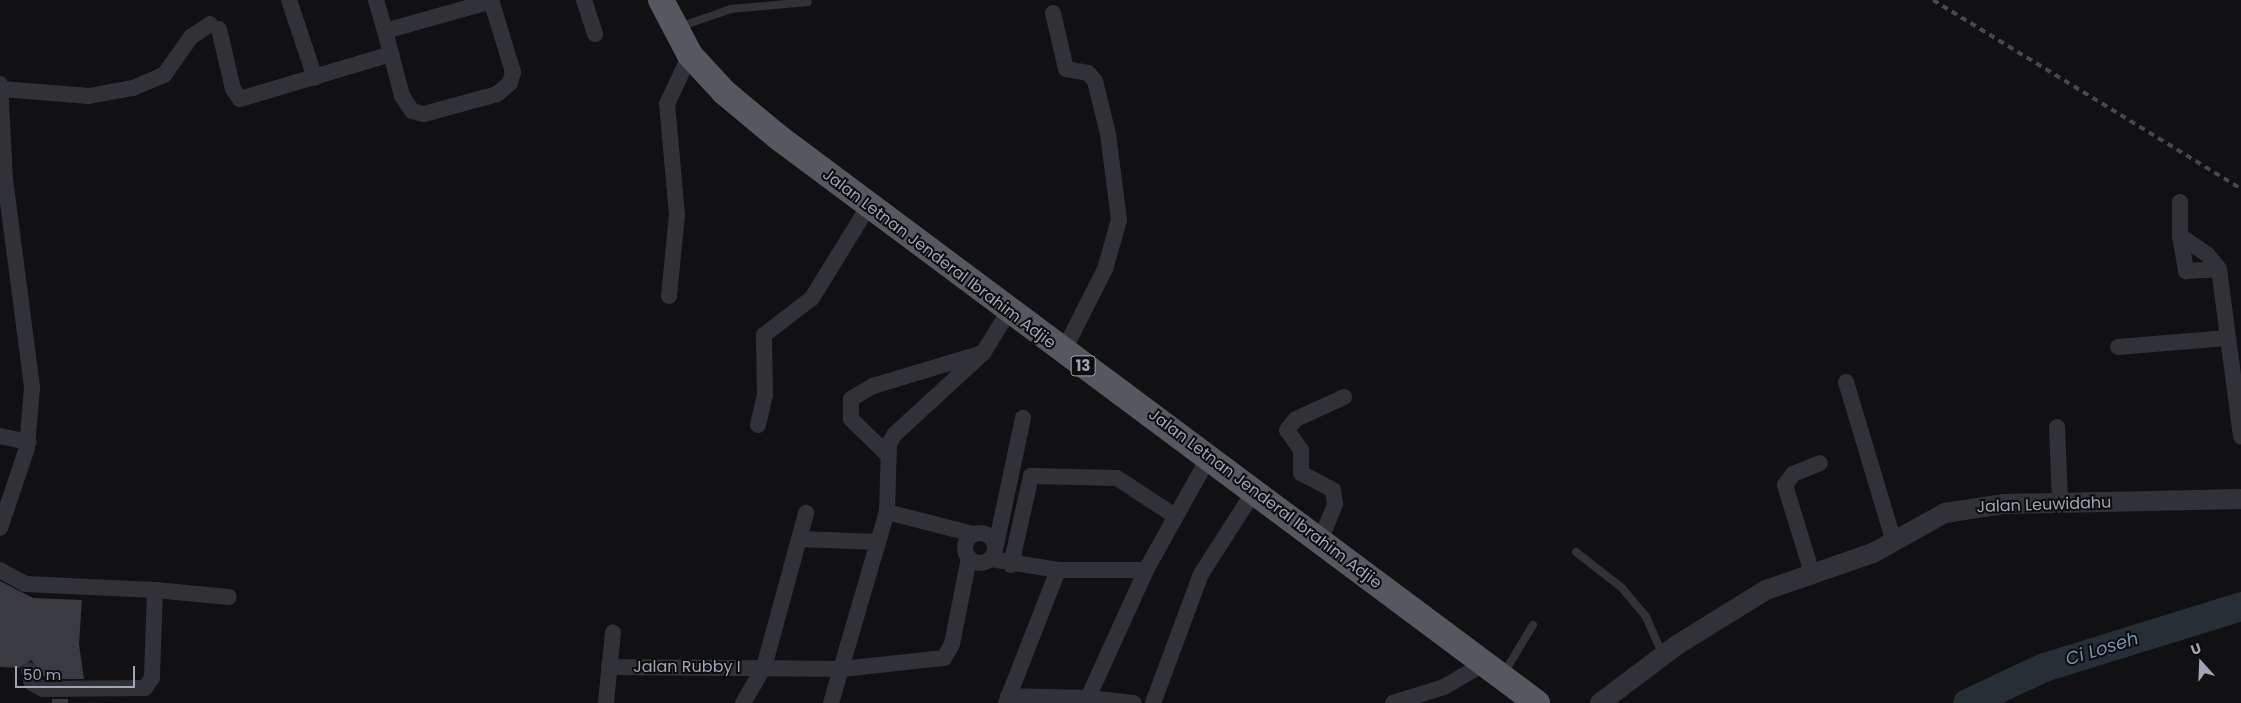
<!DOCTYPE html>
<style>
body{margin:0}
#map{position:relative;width:2241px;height:703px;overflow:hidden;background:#111012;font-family:Poppins,sans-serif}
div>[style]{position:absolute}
.river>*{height:29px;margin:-14.5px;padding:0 14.5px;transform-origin:14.5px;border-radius:14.5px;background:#262e36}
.building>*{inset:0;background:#3a3b40;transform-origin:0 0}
.service>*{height:8px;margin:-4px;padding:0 4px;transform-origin:4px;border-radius:4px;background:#313237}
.minor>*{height:16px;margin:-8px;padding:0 8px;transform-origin:8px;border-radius:8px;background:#313237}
.minor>.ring{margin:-8px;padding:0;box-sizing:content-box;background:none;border:16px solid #313237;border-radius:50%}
.tertiary>*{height:20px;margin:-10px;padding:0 10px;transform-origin:10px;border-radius:10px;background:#313237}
.trunk>*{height:26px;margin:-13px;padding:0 13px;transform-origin:13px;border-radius:13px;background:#55585f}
.rail>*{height:4px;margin-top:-2px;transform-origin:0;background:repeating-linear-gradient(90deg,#46484e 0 6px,transparent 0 11px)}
span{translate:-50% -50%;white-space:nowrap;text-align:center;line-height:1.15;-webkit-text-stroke:4px #0c0c0d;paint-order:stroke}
.shield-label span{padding:1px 4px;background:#0c0c0d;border:1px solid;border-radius:4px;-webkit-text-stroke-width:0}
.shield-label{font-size:15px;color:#a1a6b4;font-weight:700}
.street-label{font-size:16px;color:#a1a6b4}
.water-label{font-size:18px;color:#7593b2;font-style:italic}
.north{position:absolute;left:2176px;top:638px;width:50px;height:50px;-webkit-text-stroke:4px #0c0c0d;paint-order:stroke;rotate:340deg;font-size:14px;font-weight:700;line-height:20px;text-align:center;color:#a1a6b4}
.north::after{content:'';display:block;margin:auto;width:18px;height:22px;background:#a1a6b4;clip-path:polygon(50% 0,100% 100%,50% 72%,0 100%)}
.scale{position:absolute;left:15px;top:666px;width:120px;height:22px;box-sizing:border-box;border:2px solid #a1a6b4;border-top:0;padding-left:6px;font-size:15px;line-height:18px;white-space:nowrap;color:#a1a6b4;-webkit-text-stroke:4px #0c0c0d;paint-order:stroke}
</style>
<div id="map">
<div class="river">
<div style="left:1967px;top:703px;width:85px;rotate:-25.1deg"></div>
<div style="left:2044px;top:667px;width:206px;rotate:-17.2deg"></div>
</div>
<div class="building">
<div style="clip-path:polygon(0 581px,33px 598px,82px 600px,79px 644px,84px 679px,46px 679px,31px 660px,19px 668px,0 667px)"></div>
<div style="left:52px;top:699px;width:16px;height:4px"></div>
</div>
<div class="service">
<div style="left:679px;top:27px;width:55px;rotate:-19.1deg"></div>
<div style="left:731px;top:9px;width:77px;rotate:-5.2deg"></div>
<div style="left:1576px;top:552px;width:58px;rotate:38deg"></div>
<div style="left:1622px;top:588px;width:38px;rotate:50deg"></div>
<div style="left:1646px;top:617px;width:42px;rotate:65.9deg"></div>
<div style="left:1504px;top:673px;width:56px;rotate:-58.9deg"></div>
</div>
<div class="minor">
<div style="left:289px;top:0;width:82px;rotate:71.6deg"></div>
<div style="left:376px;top:0;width:32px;rotate:74deg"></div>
<div style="left:385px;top:31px;width:111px;rotate:-15.7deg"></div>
<div style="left:584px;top:0;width:36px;rotate:72deg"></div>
<div style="left:1053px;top:13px;width:57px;rotate:76.9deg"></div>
<div style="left:1066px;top:69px;width:22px;rotate:10deg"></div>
<div style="left:1088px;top:73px;width:11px;rotate:49deg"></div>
<div style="left:1095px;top:81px;width:55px;rotate:76.2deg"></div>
<div style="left:1108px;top:134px;width:87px;rotate:82.7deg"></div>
<div style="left:1119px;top:220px;width:51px;rotate:105.9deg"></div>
<div style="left:1105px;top:269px;width:93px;rotate:116.8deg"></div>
<div style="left:219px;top:29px;width:62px;rotate:76.9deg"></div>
<div style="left:233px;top:89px;width:12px;rotate:55deg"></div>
<div style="left:240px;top:99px;width:158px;rotate:-16.6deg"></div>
<div style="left:385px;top:31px;width:67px;rotate:75.3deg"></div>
<div style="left:402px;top:96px;width:18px;rotate:56deg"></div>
<div style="left:412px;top:111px;width:12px;rotate:14deg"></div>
<div style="left:424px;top:114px;width:76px;rotate:-15.3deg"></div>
<div style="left:497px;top:94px;width:17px;rotate:-40deg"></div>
<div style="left:510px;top:83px;width:11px;rotate:-75deg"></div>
<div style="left:513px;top:72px;width:75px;rotate:-107deg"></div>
<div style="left:0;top:84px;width:95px;rotate:87deg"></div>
<div style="left:5px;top:179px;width:211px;rotate:82.6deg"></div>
<div style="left:32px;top:388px;width:60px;rotate:94.8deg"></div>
<div style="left:27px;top:448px;width:84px;rotate:108.6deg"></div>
<div style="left:2px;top:89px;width:87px;rotate:4.6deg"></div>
<div style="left:89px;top:96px;width:45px;rotate:-10.3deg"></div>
<div style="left:133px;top:88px;width:34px;rotate:-23deg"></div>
<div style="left:164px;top:75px;width:47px;rotate:-54.6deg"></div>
<div style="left:191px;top:37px;width:23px;rotate:-34deg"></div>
<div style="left:2180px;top:202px;width:34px;rotate:90deg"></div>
<div style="left:2180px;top:236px;width:32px;rotate:34deg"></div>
<div style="left:2207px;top:254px;width:19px;rotate:51deg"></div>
<div style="left:2219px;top:269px;width:169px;rotate:82.5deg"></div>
<div style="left:2180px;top:236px;width:36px;rotate:80deg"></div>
<div style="left:2186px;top:271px;width:33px;rotate:-3deg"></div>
<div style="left:669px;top:296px;width:81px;rotate:-84.4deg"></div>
<div style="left:677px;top:215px;width:111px;rotate:-95.1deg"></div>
<div style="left:667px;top:104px;width:54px;rotate:-64.9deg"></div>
<div style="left:2118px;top:347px;width:110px;rotate:-4.7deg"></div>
<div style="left:1846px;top:382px;width:164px;rotate:73.3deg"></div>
<div style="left:758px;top:425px;width:31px;rotate:-77deg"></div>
<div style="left:765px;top:395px;width:60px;rotate:-91deg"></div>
<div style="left:764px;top:335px;width:61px;rotate:-37.6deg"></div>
<div style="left:812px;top:298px;width:107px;rotate:-58.4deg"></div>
<div style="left:2057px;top:427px;width:75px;rotate:87.7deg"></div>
<div style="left:0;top:436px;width:29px;rotate:12deg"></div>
<div style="left:887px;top:454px;width:50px;rotate:-135.8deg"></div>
<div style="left:851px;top:419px;width:20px;rotate:-90deg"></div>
<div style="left:851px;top:399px;width:26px;rotate:-31deg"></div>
<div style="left:873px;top:386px;width:114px;rotate:-16.8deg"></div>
<div style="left:887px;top:512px;width:89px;rotate:14.3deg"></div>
<div class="ring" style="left:965px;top:533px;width:14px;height:14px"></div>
<div style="left:799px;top:539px;width:79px;rotate:2.2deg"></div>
<div style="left:1321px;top:539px;width:38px;rotate:-68deg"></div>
<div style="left:1335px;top:504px;width:14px;rotate:-98deg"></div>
<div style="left:1333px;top:490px;width:36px;rotate:-152deg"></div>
<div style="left:1301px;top:473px;width:23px;rotate:-90deg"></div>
<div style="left:1301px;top:450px;width:24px;rotate:-125deg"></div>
<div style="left:1287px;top:430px;width:14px;rotate:-51deg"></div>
<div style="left:1296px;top:419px;width:53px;rotate:-24.6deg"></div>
<div style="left:996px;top:545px;width:130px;rotate:-78deg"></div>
<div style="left:991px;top:559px;width:68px;rotate:9.3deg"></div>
<div style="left:1058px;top:570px;width:88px"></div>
<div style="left:1011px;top:565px;width:91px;rotate:-77.3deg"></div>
<div style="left:1031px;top:476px;width:86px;rotate:1.3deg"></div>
<div style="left:1117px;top:478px;width:69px;rotate:33.2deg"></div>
<div style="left:0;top:570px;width:29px;rotate:29deg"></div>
<div style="left:25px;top:584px;width:130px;rotate:2.6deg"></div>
<div style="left:155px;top:590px;width:88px;rotate:92deg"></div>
<div style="left:152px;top:678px;width:12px;rotate:125deg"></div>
<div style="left:145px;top:688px;width:102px;rotate:179.4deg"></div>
<div style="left:43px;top:689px;width:13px;rotate:-151deg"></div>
<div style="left:32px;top:683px;width:13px;rotate:-103deg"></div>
<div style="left:1812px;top:573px;width:92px;rotate:-107.1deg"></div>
<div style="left:1785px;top:485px;width:14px;rotate:-54deg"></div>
<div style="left:1793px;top:474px;width:29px;rotate:-22deg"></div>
<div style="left:155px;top:590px;width:74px;rotate:5.4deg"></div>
<div style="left:609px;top:667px;width:233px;rotate:0.5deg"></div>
<div style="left:842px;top:669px;width:103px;rotate:-6.2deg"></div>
<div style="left:944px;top:658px;width:16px;rotate:-60deg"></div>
<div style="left:952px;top:644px;width:88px;rotate:-78.8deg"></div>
<div style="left:1008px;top:696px;width:80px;rotate:1.4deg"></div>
<div style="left:1088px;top:698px;width:141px;rotate:-65.6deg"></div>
<div style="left:1146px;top:570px;width:129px;rotate:-60.9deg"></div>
<div style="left:1088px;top:698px;width:46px;rotate:6.2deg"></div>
<div style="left:606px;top:703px;width:71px;rotate:-84.4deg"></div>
<div style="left:743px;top:703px;width:42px;rotate:-59.7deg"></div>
<div style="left:764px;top:667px;width:160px;rotate:-74.7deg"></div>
<div style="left:831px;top:703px;width:199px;rotate:-73.7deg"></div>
<div style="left:887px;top:512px;width:68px;rotate:-88.3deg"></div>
<div style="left:889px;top:444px;width:12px;rotate:-59deg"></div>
<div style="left:895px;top:434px;width:120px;rotate:-42.6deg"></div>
<div style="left:983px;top:353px;width:49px;rotate:-58.2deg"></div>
<div style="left:1006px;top:703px;width:143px;rotate:-68.6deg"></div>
<div style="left:1153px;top:703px;width:138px;rotate:-69.6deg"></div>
<div style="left:1201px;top:574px;width:100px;rotate:-57.3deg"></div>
<div style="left:1393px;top:703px;width:53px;rotate:-17.4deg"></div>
<div style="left:1444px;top:687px;width:48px;rotate:-30.3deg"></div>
</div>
<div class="tertiary">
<div style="left:1600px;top:703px;width:96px;rotate:-37deg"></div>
<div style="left:1677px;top:645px;width:105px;rotate:-31.7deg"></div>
<div style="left:1766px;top:590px;width:113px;rotate:-19.1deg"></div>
<div style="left:1873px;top:553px;width:82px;rotate:-29.1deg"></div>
<div style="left:1945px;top:513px;width:60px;rotate:-8.7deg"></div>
<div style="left:2004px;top:504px;width:237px;rotate:-1.2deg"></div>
</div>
<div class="trunk">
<div style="left:661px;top:0;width:62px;rotate:62.2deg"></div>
<div style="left:690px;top:55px;width:50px;rotate:47.4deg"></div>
<div style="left:724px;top:92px;width:70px;rotate:39.8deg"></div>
<div style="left:778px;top:137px;width:947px;rotate:36.71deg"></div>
</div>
<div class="rail">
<div style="left:1933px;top:0;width:361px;rotate:31.5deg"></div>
</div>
<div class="shield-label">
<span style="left:1083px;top:366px">13</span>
</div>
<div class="street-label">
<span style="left:939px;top:259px;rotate:37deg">Jalan Letnan Jenderal Ibrahim Adjie</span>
<span style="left:1265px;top:499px;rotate:37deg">Jalan Letnan Jenderal Ibrahim Adjie</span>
<span style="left:2044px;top:505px;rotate:-2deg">Jalan Leuwidahu</span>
<span style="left:687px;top:667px">Jalan Rubby I</span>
</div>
<div class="water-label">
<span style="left:2102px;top:649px;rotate:-17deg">Ci Loseh</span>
</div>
<div class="north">U</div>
<div class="scale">50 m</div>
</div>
